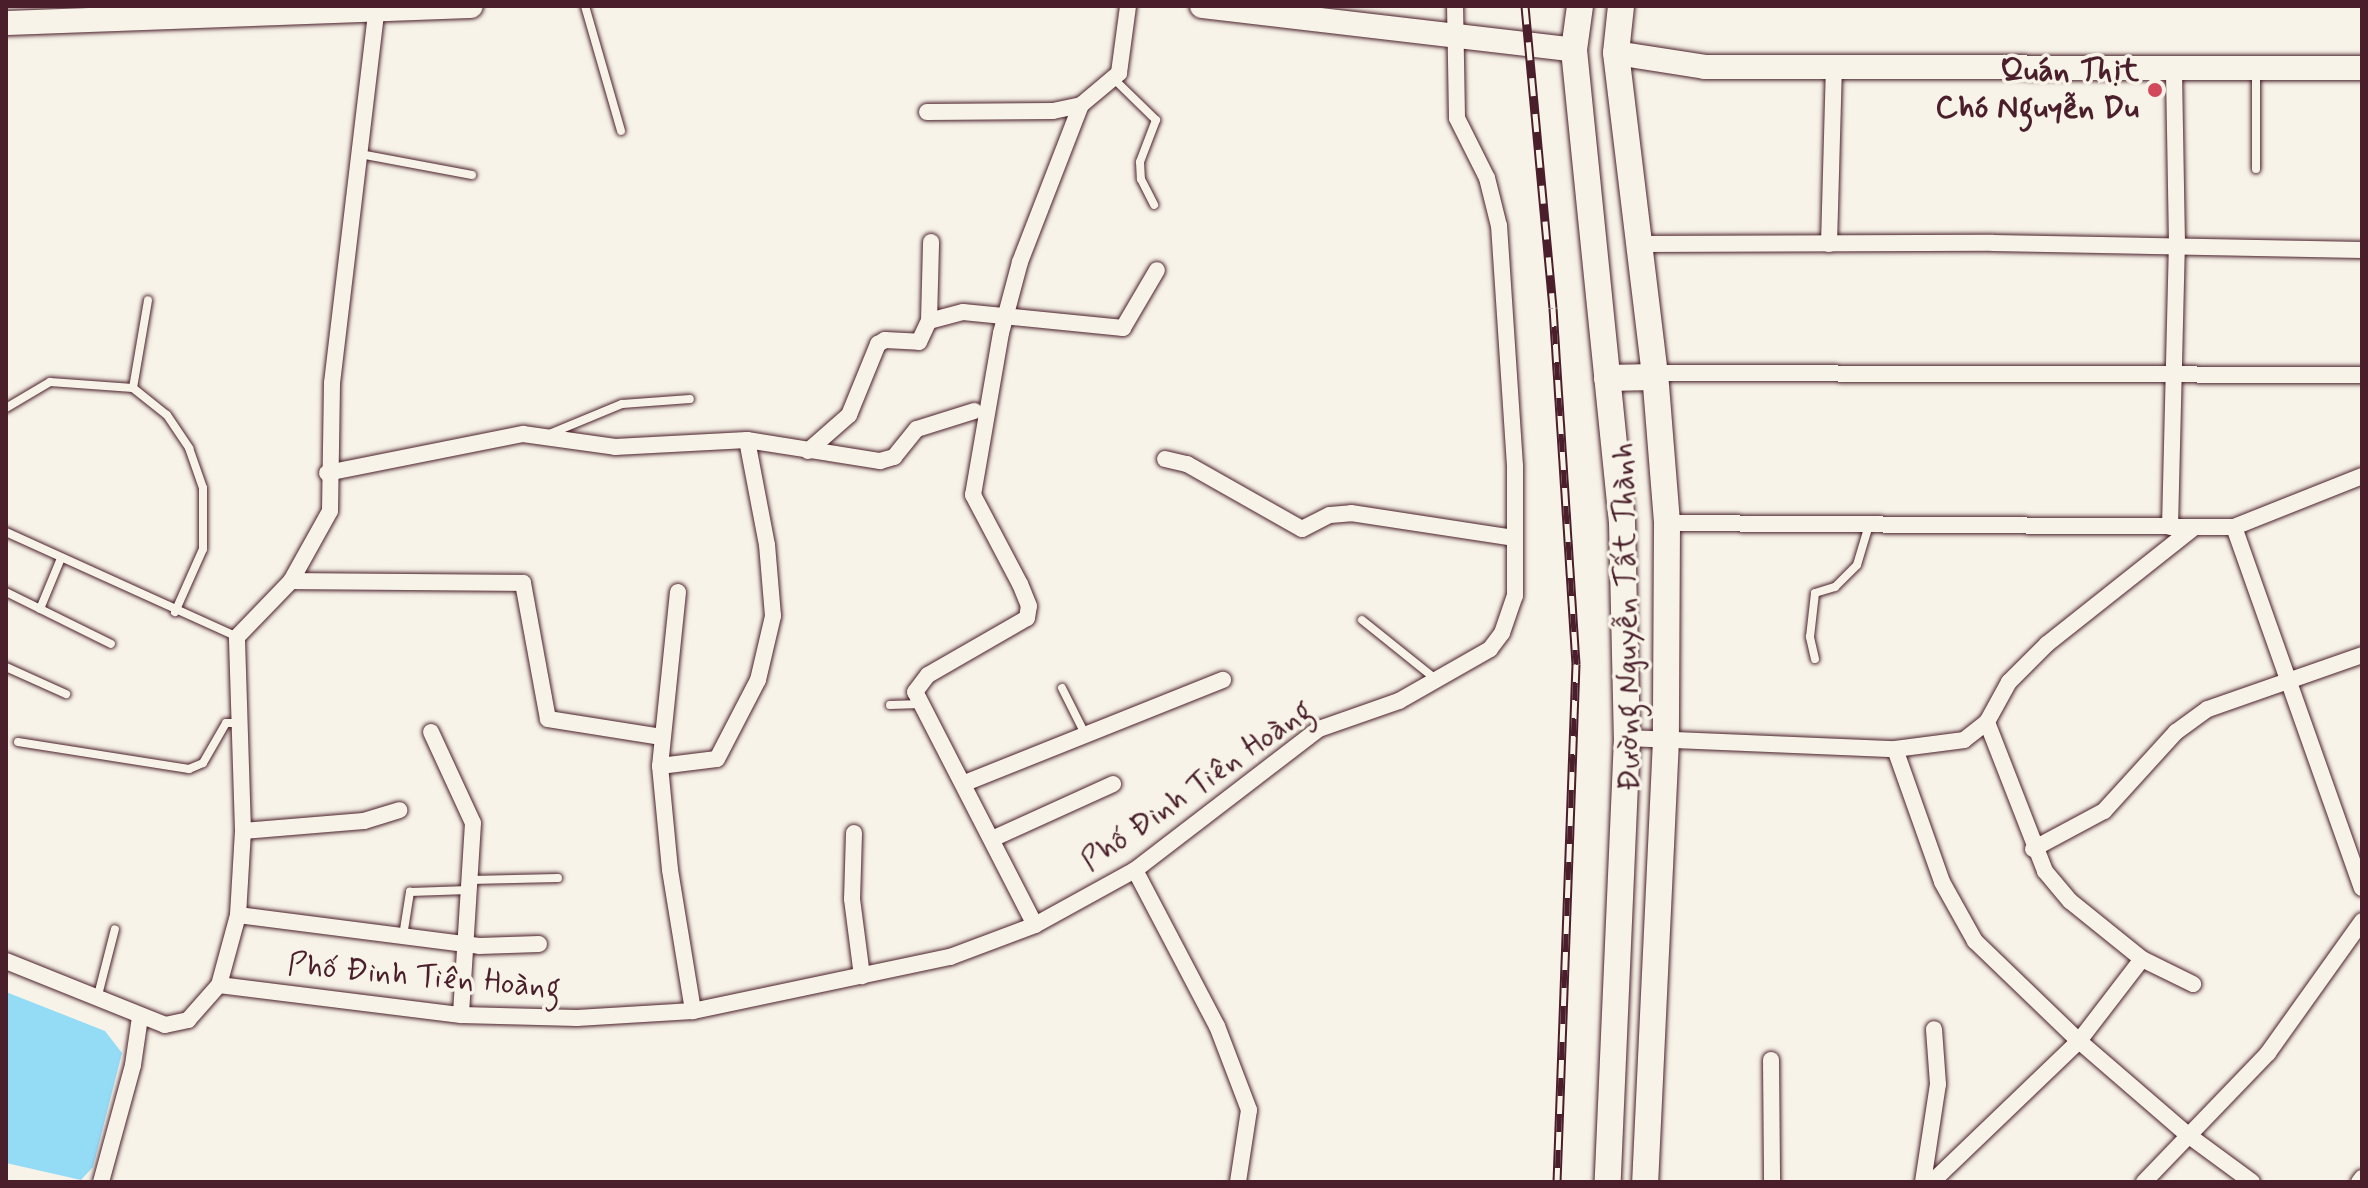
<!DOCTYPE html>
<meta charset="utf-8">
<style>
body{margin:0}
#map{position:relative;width:2368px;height:1188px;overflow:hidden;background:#f7f3e8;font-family:Mynerve,sans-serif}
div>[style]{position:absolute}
.water>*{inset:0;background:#94dbf6}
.roads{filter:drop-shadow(0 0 2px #4a1f2b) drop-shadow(0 0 2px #4a1f2b)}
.lane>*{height:8px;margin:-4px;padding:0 4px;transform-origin:4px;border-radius:4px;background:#f7f3e8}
.street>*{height:16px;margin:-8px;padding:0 8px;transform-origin:8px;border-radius:8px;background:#f7f3e8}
.secondary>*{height:24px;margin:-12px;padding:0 12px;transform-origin:12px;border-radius:12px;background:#f7f3e8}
.primary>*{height:26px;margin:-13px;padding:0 13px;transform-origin:13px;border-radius:13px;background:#f7f3e8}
.rail>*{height:9px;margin-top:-4.5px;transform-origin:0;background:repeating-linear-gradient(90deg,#f7f3e8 0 18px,#4a1f2b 0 36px);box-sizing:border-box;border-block:2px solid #4a1f2b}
.dots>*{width:22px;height:22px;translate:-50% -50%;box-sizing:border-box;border:4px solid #f7f3e8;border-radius:50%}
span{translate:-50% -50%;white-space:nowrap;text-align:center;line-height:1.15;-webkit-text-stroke:7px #f7f3e8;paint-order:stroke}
.poi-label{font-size:32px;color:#4a1f2b;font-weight:700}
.right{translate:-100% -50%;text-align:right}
.street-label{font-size:32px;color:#4a1f2b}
.frame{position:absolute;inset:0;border:8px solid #4a1f2b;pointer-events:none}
</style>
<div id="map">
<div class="water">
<div style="clip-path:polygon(6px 992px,105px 1031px,122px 1053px,93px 1167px,81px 1180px,6px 1163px)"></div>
</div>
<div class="roads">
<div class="lane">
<div style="left:585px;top:6px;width:130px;rotate:73.9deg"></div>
<div style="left:2256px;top:72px;width:97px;rotate:90deg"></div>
<div style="left:1116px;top:81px;width:56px;rotate:44.3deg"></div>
<div style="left:1156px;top:120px;width:45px;rotate:110.9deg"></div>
<div style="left:1140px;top:162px;width:17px;rotate:87deg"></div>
<div style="left:1141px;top:179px;width:29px;rotate:63deg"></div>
<div style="left:360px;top:154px;width:114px;rotate:10.6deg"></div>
<div style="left:133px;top:388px;width:89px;rotate:-80.3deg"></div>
<div style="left:6px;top:408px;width:51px;rotate:-30.6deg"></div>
<div style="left:50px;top:382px;width:83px;rotate:4.1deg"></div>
<div style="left:133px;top:388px;width:43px;rotate:38.5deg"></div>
<div style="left:167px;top:415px;width:40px;rotate:56deg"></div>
<div style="left:189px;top:448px;width:42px;rotate:70.7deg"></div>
<div style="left:203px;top:488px;width:61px;rotate:90deg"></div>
<div style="left:203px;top:549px;width:69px;rotate:114deg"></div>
<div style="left:547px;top:435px;width:81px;rotate:-22.5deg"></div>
<div style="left:622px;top:404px;width:68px;rotate:-4.2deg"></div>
<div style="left:6px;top:532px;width:254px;rotate:24.4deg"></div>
<div style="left:6px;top:592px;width:117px;rotate:26.3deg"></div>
<div style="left:40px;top:609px;width:55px;rotate:-67.6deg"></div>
<div style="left:1362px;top:620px;width:96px;rotate:38.7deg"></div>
<div style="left:1815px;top:659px;width:23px;rotate:-103deg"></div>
<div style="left:1810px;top:637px;width:44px;rotate:-83.5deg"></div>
<div style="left:1815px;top:593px;width:21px;rotate:-17deg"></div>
<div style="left:1835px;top:587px;width:31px;rotate:-45deg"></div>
<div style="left:1857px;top:565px;width:42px;rotate:-73.3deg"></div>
<div style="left:6px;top:667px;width:66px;rotate:24.2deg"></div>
<div style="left:1062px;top:688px;width:49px;rotate:63.4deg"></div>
<div style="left:890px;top:705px;width:31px;rotate:-2deg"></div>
<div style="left:18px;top:742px;width:173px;rotate:9deg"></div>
<div style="left:189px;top:769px;width:15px;rotate:-23deg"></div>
<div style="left:203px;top:763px;width:46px;rotate:-60.1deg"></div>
<div style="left:226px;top:723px;width:13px"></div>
<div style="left:470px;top:880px;width:88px;rotate:-1.3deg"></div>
<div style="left:403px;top:936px;width:45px;rotate:-81deg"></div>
<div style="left:410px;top:892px;width:59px;rotate:-1.9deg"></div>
<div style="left:97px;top:999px;width:72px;rotate:-75.6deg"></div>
</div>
<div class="street">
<div style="left:927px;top:112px;width:126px;rotate:-0.5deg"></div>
<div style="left:1053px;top:111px;width:29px;rotate:-12deg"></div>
<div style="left:1081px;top:105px;width:50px;rotate:-40.1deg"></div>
<div style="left:1119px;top:73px;width:68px;rotate:-82.3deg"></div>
<div style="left:1638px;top:244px;width:355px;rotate:-0.2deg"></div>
<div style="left:1993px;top:243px;width:369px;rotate:1.1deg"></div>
<div style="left:1829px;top:244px;width:177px;rotate:-88.4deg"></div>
<div style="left:929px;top:321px;width:79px;rotate:-88.5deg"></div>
<div style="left:1655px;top:373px;width:707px;rotate:0.16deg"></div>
<div style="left:808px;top:451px;width:55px;rotate:-41.3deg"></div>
<div style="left:849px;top:415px;width:77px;rotate:-67.8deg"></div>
<div style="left:878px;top:344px;width:8px;rotate:-30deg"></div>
<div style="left:885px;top:340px;width:34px;rotate:3deg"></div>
<div style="left:919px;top:342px;width:23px;rotate:-65deg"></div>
<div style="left:929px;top:321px;width:35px;rotate:-15deg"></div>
<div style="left:963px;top:312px;width:161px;rotate:5.7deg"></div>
<div style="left:1123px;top:328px;width:67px;rotate:-59.6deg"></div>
<div style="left:1165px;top:459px;width:23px;rotate:13deg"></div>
<div style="left:1187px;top:464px;width:132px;rotate:29.5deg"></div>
<div style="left:1302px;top:529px;width:31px;rotate:-27deg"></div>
<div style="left:1330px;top:515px;width:21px;rotate:-5deg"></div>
<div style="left:1351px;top:513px;width:166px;rotate:8.7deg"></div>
<div style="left:327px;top:473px;width:200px;rotate:-11.3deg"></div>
<div style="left:523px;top:434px;width:93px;rotate:8deg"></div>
<div style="left:615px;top:447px;width:132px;rotate:-3deg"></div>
<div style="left:747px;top:440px;width:135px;rotate:9deg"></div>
<div style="left:880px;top:461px;width:15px;rotate:-16deg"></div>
<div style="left:894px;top:457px;width:36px;rotate:-51deg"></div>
<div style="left:917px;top:429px;width:60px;rotate:-17.5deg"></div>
<div style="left:1667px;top:523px;width:567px;rotate:0.4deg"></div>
<div style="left:2234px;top:527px;width:138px;rotate:-21.7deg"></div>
<div style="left:2170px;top:527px;width:283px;rotate:-88.6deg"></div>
<div style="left:2177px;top:244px;width:178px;rotate:-91deg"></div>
<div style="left:2234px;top:527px;width:383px;rotate:70.5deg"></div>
<div style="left:291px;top:581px;width:232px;rotate:0.5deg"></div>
<div style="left:523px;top:583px;width:138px;rotate:79.6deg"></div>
<div style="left:548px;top:719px;width:115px;rotate:9deg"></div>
<div style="left:678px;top:592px;width:175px;rotate:95.9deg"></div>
<div style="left:660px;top:766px;width:104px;rotate:84.5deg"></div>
<div style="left:670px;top:870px;width:143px;rotate:80.7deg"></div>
<div style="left:431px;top:732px;width:100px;rotate:65.2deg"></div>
<div style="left:473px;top:823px;width:192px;rotate:93.6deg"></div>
<div style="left:1627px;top:738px;width:268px;rotate:2.4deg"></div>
<div style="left:1895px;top:749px;width:70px;rotate:-7.4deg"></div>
<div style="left:1964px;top:740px;width:29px;rotate:-38deg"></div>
<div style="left:1987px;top:722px;width:46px;rotate:-61.2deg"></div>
<div style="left:2009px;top:682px;width:54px;rotate:-45deg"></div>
<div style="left:2047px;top:644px;width:185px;rotate:-38.4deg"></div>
<div style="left:1895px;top:749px;width:141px;rotate:70.5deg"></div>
<div style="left:1942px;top:882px;width:68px;rotate:60.8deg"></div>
<div style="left:1975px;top:941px;width:144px;rotate:43.9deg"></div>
<div style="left:2079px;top:1041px;width:144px;rotate:40.8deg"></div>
<div style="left:2188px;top:1135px;width:79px;rotate:36.3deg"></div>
<div style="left:660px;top:766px;width:57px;rotate:-7deg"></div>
<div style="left:717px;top:759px;width:89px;rotate:-62.6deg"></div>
<div style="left:758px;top:680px;width:66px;rotate:-76.8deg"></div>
<div style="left:773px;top:616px;width:71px;rotate:-94.8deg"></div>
<div style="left:767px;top:545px;width:107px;rotate:-100.8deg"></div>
<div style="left:965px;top:783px;width:278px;rotate:-21.8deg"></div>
<div style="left:243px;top:831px;width:121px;rotate:-4.7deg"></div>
<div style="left:364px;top:821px;width:37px;rotate:-17deg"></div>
<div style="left:854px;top:833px;width:66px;rotate:91.7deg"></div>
<div style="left:852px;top:899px;width:78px;rotate:82.6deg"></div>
<div style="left:992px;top:839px;width:133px;rotate:-24.4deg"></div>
<div style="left:2033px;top:849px;width:81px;rotate:-28.2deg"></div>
<div style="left:2104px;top:811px;width:107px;rotate:-47.7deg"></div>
<div style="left:2176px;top:732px;width:39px;rotate:-36deg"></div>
<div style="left:2208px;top:709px;width:163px;rotate:-19.3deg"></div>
<div style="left:1135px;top:870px;width:176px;rotate:62.3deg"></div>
<div style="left:1217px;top:1026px;width:90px;rotate:69.1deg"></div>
<div style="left:1249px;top:1110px;width:73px;rotate:98.7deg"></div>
<div style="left:238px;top:915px;width:243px;rotate:7.3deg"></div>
<div style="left:479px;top:946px;width:60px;rotate:-1.9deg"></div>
<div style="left:1035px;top:925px;width:262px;rotate:-117.2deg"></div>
<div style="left:915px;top:692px;width:21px;rotate:-53deg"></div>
<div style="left:928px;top:675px;width:114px;rotate:-29.9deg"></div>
<div style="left:1027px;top:618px;width:12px;rotate:-81deg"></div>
<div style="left:1029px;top:606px;width:24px;rotate:-112deg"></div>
<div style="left:1020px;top:584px;width:101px;rotate:-117.8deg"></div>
<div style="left:973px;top:495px;width:164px;rotate:-80.2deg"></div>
<div style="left:1001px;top:333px;width:73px;rotate:-75deg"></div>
<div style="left:1020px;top:262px;width:168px;rotate:-68.8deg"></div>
<div style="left:2142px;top:959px;width:57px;rotate:26.1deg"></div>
<div style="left:6px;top:961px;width:171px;rotate:21.9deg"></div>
<div style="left:165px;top:1025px;width:24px;rotate:-12deg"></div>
<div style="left:188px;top:1020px;width:47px;rotate:-48.5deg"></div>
<div style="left:219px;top:985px;width:244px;rotate:7.1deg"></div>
<div style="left:461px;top:1015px;width:116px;rotate:1.5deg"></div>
<div style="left:577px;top:1018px;width:116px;rotate:-3.5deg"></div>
<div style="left:693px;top:1011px;width:263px;rotate:-11.9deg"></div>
<div style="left:950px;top:957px;width:91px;rotate:-20.6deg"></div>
<div style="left:1035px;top:925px;width:114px;rotate:-28.8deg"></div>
<div style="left:1135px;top:870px;width:232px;rotate:-37.5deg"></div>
<div style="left:1319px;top:729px;width:85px;rotate:-19.3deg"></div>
<div style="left:1399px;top:701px;width:105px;rotate:-29.7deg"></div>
<div style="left:1490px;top:649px;width:20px;rotate:-53deg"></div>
<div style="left:1502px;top:633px;width:39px;rotate:-71deg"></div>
<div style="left:1515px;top:596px;width:130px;rotate:-90deg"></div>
<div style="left:1515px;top:466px;width:241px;rotate:-93.8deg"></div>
<div style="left:1499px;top:226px;width:49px;rotate:-104deg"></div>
<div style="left:1487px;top:178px;width:67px;rotate:-116.6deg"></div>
<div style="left:1457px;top:118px;width:112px;rotate:-91deg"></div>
<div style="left:219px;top:985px;width:73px;rotate:-74.8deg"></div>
<div style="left:238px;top:915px;width:84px;rotate:-86.6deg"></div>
<div style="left:243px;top:831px;width:194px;rotate:-91.8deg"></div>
<div style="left:237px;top:637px;width:78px;rotate:-46deg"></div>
<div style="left:291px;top:581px;width:80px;rotate:-60.9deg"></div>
<div style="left:330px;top:511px;width:128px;rotate:-89.1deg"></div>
<div style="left:332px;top:383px;width:380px;rotate:-83.2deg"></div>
<div style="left:1771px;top:1060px;width:122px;rotate:89.5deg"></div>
<div style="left:101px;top:1182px;width:121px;rotate:-74.7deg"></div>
<div style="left:133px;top:1065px;width:49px;rotate:-81.7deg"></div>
<div style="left:1923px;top:1182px;width:99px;rotate:-81.3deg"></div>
<div style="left:1938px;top:1084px;width:55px;rotate:-94.2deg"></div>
<div style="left:1932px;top:1182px;width:204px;rotate:-43.8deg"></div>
<div style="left:2079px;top:1041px;width:103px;rotate:-52.5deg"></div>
<div style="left:2142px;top:959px;width:92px;rotate:-141.1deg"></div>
<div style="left:2070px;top:901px;width:39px;rotate:-130deg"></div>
<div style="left:2045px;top:871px;width:160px;rotate:-111.3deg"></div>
<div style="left:2144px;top:1182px;width:179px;rotate:-46.1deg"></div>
<div style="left:2268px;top:1053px;width:162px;rotate:-54.5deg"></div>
<div style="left:2359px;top:1182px;width:5px;rotate:-53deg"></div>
</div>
<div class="secondary">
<div style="left:1202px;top:6px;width:375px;rotate:6.7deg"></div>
<div style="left:6px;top:23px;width:465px;rotate:-2.1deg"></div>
<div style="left:1616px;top:53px;width:90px;rotate:8.9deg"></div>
<div style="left:1705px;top:67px;width:657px;rotate:0.09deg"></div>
</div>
<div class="primary">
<div style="left:1580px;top:6px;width:44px;rotate:97.8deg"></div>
<div style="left:1574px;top:50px;width:474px;rotate:84.2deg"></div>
<div style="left:1622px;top:522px;width:216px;rotate:88.7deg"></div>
<div style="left:1627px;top:738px;width:444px;rotate:92.5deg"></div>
<div style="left:1621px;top:6px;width:47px;rotate:96.1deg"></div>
<div style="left:1616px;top:53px;width:322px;rotate:83.1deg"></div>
<div style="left:1655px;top:373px;width:150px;rotate:85.4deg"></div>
<div style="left:1667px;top:523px;width:217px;rotate:90.3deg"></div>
<div style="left:1666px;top:740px;width:442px;rotate:92.7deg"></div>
<div style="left:1607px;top:378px;width:48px;rotate:-1.2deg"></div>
</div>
</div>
<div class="rail">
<div style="left:1525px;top:6px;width:303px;rotate:84.7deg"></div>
<div style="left:1553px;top:308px;width:357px;rotate:86.3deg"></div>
<div style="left:1576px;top:664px;width:518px;rotate:92.1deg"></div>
</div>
<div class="dots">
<div style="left:2155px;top:90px;background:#d1495b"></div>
</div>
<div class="poi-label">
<span class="right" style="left:2139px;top:90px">Quán Thịt<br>Chó Nguyễn Du</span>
</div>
<div class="street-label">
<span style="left:1627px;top:617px;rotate:-91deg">Đường Nguyễn Tất Thành</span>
<span style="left:1197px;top:786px;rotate:-35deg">Phố Đinh Tiên Hoàng</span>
<span style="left:424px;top:977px;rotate:5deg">Phố Đinh Tiên Hoàng</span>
</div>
<div class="frame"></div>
</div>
